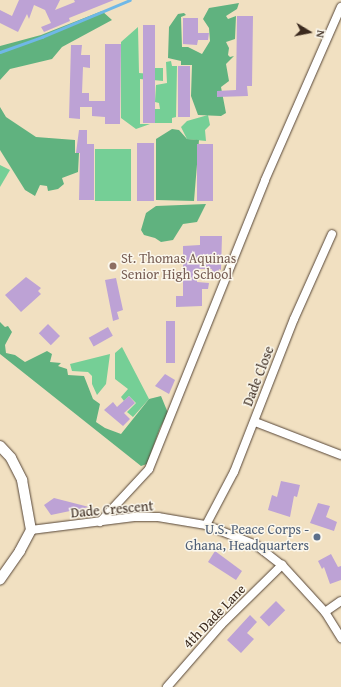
<!DOCTYPE html>
<style>
body{margin:0}
#map{position:relative;width:341px;height:687px;overflow:hidden;background:#f1e0c1;font-family:"Gentium Book Plus",serif}
div>[style]{position:absolute}
.green>*{inset:0;background:#75cf96;transform-origin:0 0}
.forest>*{inset:0;background:#60b27f}
.stream>*{height:2.5px;margin:-1.25px;padding:0 1.25px;transform-origin:1.25px;border-radius:1.25px;background:#6fb8e7}
.building>*{inset:0;background:#bda2d5;transform-origin:0 0}
.roads{filter:drop-shadow(0 0 1px #564536) drop-shadow(0 0 1px #564536)}
.minor>*{height:8px;margin:-4px;padding:0 4px;transform-origin:4px;border-radius:4px;background:#fff}
.tertiary>*{height:10px;margin:-5px;padding:0 5px;transform-origin:5px;border-radius:5px;background:#fff}
.dots>*{width:11px;height:11px;translate:-50% -50%;box-sizing:border-box;border:2px solid #fbf7ec;border-radius:50%}
span{translate:-50% -50%;white-space:nowrap;text-align:center;line-height:1.15;-webkit-text-stroke:3px #fbf7ec;paint-order:stroke}
.education-label{font-size:14px;color:#785e54}
.left{translate:0 -50%;text-align:left}
.street-label{font-size:14px;color:#3b2a1e}
.service-label{font-size:14px;color:#4e5e75}
.right{translate:-100% -50%;text-align:right}
.north{position:absolute;left:289px;top:12px;width:40px;height:40px;-webkit-text-stroke:3px #fbf7ec;paint-order:stroke;rotate:100deg;font-size:11px;font-weight:700;line-height:16px;text-align:center;color:#3b2a1e}
.north::after{content:'';display:block;margin:auto;width:14px;height:18px;background:#3b2a1e;clip-path:polygon(50% 0,100% 100%,50% 72%,0 100%)}
</style>
<div id="map">
<div class="green">
<div style="clip-path:polygon(138px 27px,139px 73px,151px 74px,150px 80px,140px 79px,140px 124px,150px 124px,136px 129px,121px 118px,121px 42px)"></div>
<div style="clip-path:polygon(171px 61px,172px 66px,177px 66px,176px 117px,172px 118px,172px 123px,155px 123px,155px 109px,160px 109px,159px 103px,155px 102px,156px 85px,167px 83px,166px 62px)"></div>
<div style="clip-path:polygon(155px 68px,163px 68px,163px 81px,153px 80px)"></div>
<div style="clip-path:polygon(208px 115px,210px 125px,205px 130px,206px 141px,187px 139px,181px 127px,187px 121px)"></div>
<div style="left:95px;top:149px;width:36px;height:52px"></div>
<div style="clip-path:polygon(0 165px,10px 170px,0 187px)"></div>
<div style="clip-path:polygon(122px 347px,149px 399px,133px 417px,127px 412px,136px 403px,129px 396px,124px 401px,121px 397px,128px 389px,115px 379px,115px 353px)"></div>
<div style="clip-path:polygon(110px 354px,106px 384px,97px 395px,92px 384px,92px 376px,88px 372px,72px 371px,70px 364px)"></div>
</div>
<div class="forest">
<div style="clip-path:polygon(239px 3px,237px 9px,226px 16px,228px 19px,236px 16px,235px 39px,226px 42px,229px 48px,228px 55px,230px 57px,234px 56px,226px 64px,229px 81px,221px 87px,226px 113px,221px 116px,198px 115px,191px 96px,192px 65px,181px 65px,181px 61px,168px 58px,169px 27px,178px 14px,184px 13px,186px 15px,181px 17px,182px 47px,188px 47px,202px 54px,210px 41px,209px 28px,203px 19px,209px 8px)"></div>
<div style="clip-path:polygon(102px 11px,112px 20px,62px 47px,52px 59px,10px 69px,0 80px,0 46px,41px 35px)"></div>
<div style="clip-path:polygon(0 107px,6px 117px,36px 137px,75px 140px,75px 153px,79px 153px,78px 172px,62px 178px,64px 184px,58px 189px,48px 191px,47px 186px,40px 185px,35px 196px,25px 190px,0 150px)"></div>
<div style="clip-path:polygon(172px 129px,179px 130px,187px 139px,199px 140px,194px 201px,156px 200px,156px 139px)"></div>
<div style="clip-path:polygon(206px 204px,197px 222px,183px 224px,173px 240px,161px 242px,155px 238px,144px 235px,141px 230px,146px 213px,156px 206px)"></div>
<div style="clip-path:polygon(0 322px,5px 327px,8px 326px,12px 332px,5px 345px,6px 353px,15px 355px,25px 362px,47px 351px,52px 354px,50px 362px,61px 363px,58px 366px,67px 369px,68px 375px,84px 376px,93px 399px,100px 404px,96px 422px,105px 428px,121px 434px,149px 399px,161px 396px,168px 413px,160px 428px,147px 464px,141px 466px,0 354px)"></div>
</div>
<div class="stream">
<div style="left:0;top:52px;width:45px;rotate:-19.7deg"></div>
<div style="left:42px;top:37px;width:95px;rotate:-22.8deg"></div>
</div>
<div class="building">
<div style="clip-path:polygon(19px 0,60px 0,55px 10px,75px 2px,74px 0,114px 0,69px 18px,70px 21px,44px 32px,41px 27px,51px 23px,45px 10px,34px 5px,29px 19px,27px 14px,18px 32px,0 23px,0 10px,12px 16px)"></div>
<div style="clip-path:polygon(237px 16px,253px 16px,252px 86px,247px 86px,248px 96px,217px 97px,217px 91px,236px 90px)"></div>
<div style="clip-path:polygon(183px 18px,198px 18px,198px 33px,209px 33px,208px 40px,198px 40px,197px 45px,183px 44px)"></div>
<div style="left:143px;top:25px;width:12px;height:98px"></div>
<div style="clip-path:polygon(105px 44px,121px 44px,120px 124px,105px 124px,105px 117px,92px 116px,92px 107px,80px 107px,80px 119px,69px 118px,71px 45px,82px 45px,81px 55px,90px 55px,90px 68px,83px 67px,82px 93px,89px 93px,89px 101px,105px 101px)"></div>
<div style="left:178px;top:66px;width:12px;height:51px"></div>
<div style="clip-path:polygon(79px 130px,87px 130px,87px 144px,94px 144px,94px 200px,79px 200px,80px 153px,76px 153px)"></div>
<div style="left:137px;top:143px;width:17px;height:58px"></div>
<div style="left:197px;top:144px;width:16px;height:57px"></div>
<div style="clip-path:polygon(200px 236px,222px 236px,221px 270px,219px 269px,217px 280px,210px 279px,212px 269px,197px 269px,197px 282px,209px 283px,208px 289px,202px 289px,202px 306px,176px 307px,176px 296px,183px 296px,183px 246px,200px 245px)"></div>
<div style="clip-path:polygon(26px 277px,41px 288px,38px 291px,41px 294px,21px 312px,5px 295px)"></div>
<div style="clip-path:polygon(116px 278px,123px 310px,117px 312px,119px 319px,113px 321px,105px 280px)"></div>
<div style="left:166px;top:321px;width:9px;height:42px"></div>
<div style="left:48px;top:324px;width:17px;height:13px;rotate:45deg"></div>
<div style="left:108px;top:327px;width:10px;height:22px;rotate:61deg"></div>
<div style="clip-path:polygon(165px 374px,175px 380px,169px 394px,155px 386px)"></div>
<div style="clip-path:polygon(129px 396px,135px 403px,124px 413px,130px 419px,123px 426px,104px 410px,113px 402px,117px 407px)"></div>
<div style="clip-path:polygon(281px 481px,300px 485px,297px 497px,294px 496px,290px 517px,268px 510px,272px 495px,277px 497px)"></div>
<div style="clip-path:polygon(54px 498px,89px 507px,51px 515px,44px 505px)"></div>
<div style="clip-path:polygon(318px 503px,330px 506px,326px 517px,337px 522px,334px 531px,310px 523px)"></div>
<div style="clip-path:polygon(215px 551px,242px 571px,236px 580px,208px 562px)"></div>
<div style="clip-path:polygon(331px 554px,338px 567px,341px 566px,341px 580px,330px 584px,324px 567px,322px 569px,318px 561px)"></div>
<div style="left:276px;top:601px;width:13px;height:23px;rotate:45deg"></div>
<div style="clip-path:polygon(250px 615px,257px 622px,247px 633px,254px 639px,241px 653px,227px 640px)"></div>
</div>
<div class="roads">
<div class="minor">
<div style="left:255px;top:422px;width:92px;rotate:21deg"></div>
<div style="left:100px;top:522px;width:72px;rotate:-47.2deg"></div>
<div style="left:149px;top:469px;width:311px;rotate:-68.1deg"></div>
<div style="left:265px;top:180px;width:189px;rotate:-66.3deg"></div>
<div style="left:206px;top:525px;width:60px;rotate:-62.2deg"></div>
<div style="left:234px;top:472px;width:164px;rotate:-68.6deg"></div>
<div style="left:294px;top:319px;width:93px;rotate:-65.9deg"></div>
<div style="left:31px;top:530px;width:104px;rotate:-7.2deg"></div>
<div style="left:134px;top:517px;width:24px"></div>
<div style="left:158px;top:517px;width:49px;rotate:9.5deg"></div>
<div style="left:206px;top:525px;width:54px;rotate:21.8deg"></div>
<div style="left:256px;top:545px;width:33px;rotate:38deg"></div>
<div style="left:282px;top:565px;width:64px;rotate:47.5deg"></div>
<div style="left:325px;top:612px;width:31px;rotate:58deg"></div>
<div style="left:325px;top:612px;width:19px;rotate:-35deg"></div>
<div style="left:167px;top:687px;width:82px;rotate:-48.9deg"></div>
<div style="left:221px;top:625px;width:86px;rotate:-44.5deg"></div>
</div>
<div class="tertiary">
<div style="left:0;top:446px;width:16px;rotate:47deg"></div>
<div style="left:11px;top:458px;width:25px;rotate:63deg"></div>
<div style="left:22px;top:480px;width:51px;rotate:79.8deg"></div>
<div style="left:31px;top:530px;width:24px;rotate:118deg"></div>
<div style="left:20px;top:551px;width:35px;rotate:125deg"></div>
</div>
</div>
<div class="dots">
<div style="left:113px;top:266px;background:#8d6e63"></div>
<div style="left:317px;top:537px;background:#5c6f8a"></div>
</div>
<div class="education-label">
<span class="left" style="left:121px;top:266px">St. Thomas Aquinas<br>Senior High School</span>
</div>
<div class="street-label">
<span style="left:258px;top:376px;rotate:-69deg">Dade Close</span>
<span style="left:112px;top:509px;rotate:-5deg">Dade Crescent</span>
<span style="left:214px;top:616px;rotate:-46deg">4th Dade Lane</span>
</div>
<div class="service-label">
<span class="right" style="left:309px;top:537px">U.S. Peace Corps -<br>Ghana, Headquarters</span>
</div>
<div class="north">N</div>
</div>
